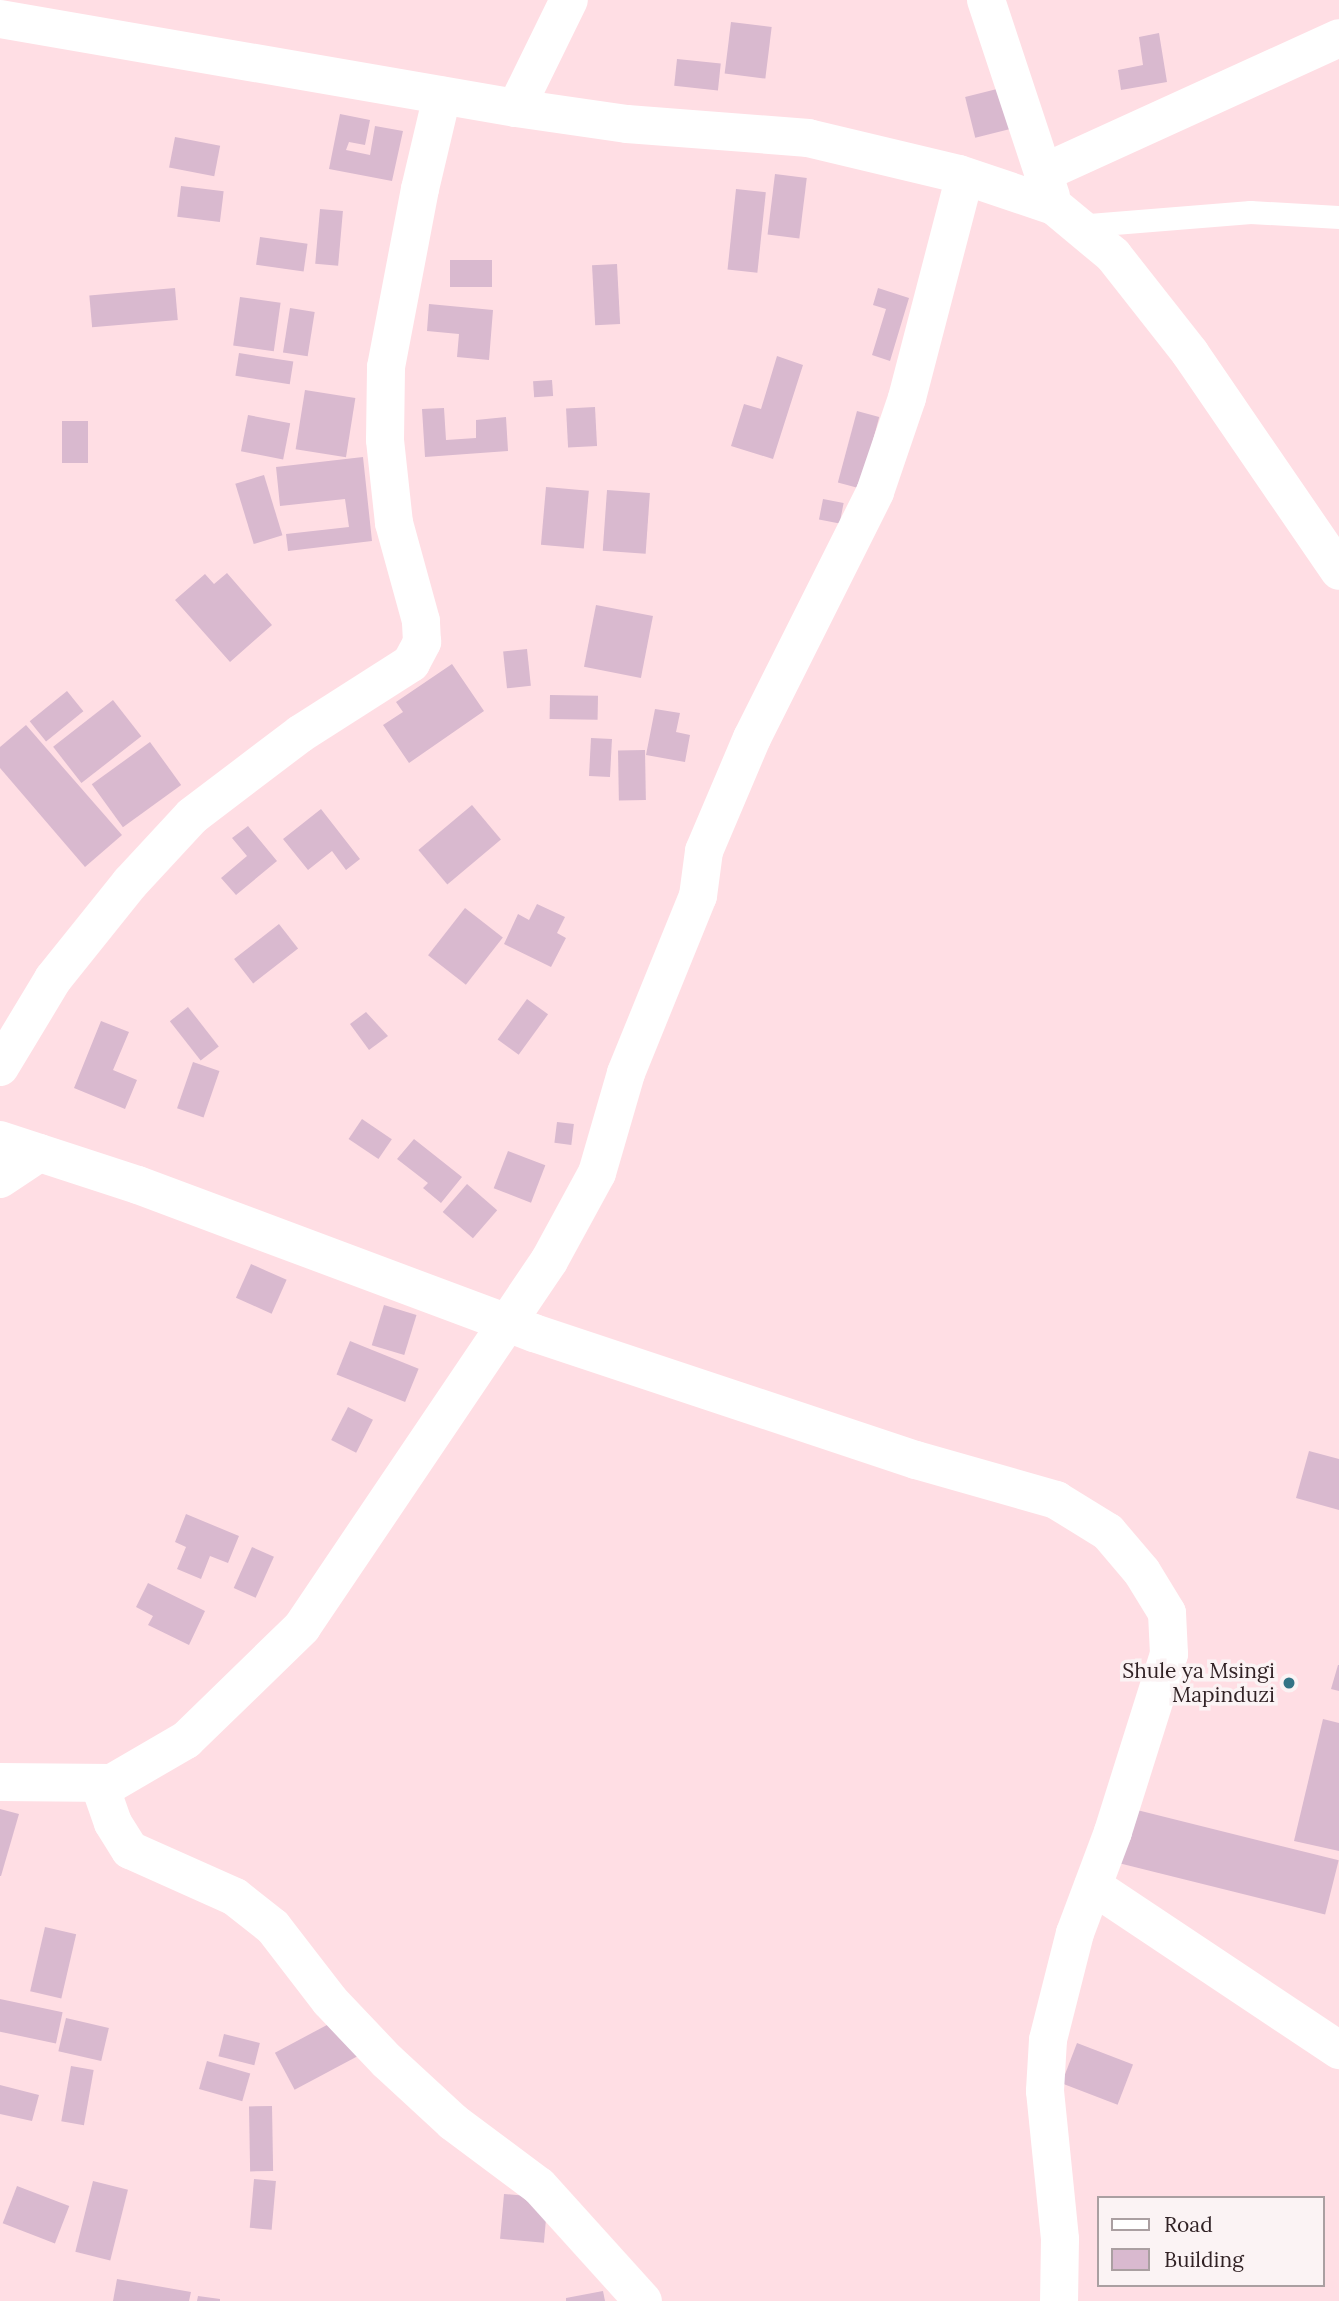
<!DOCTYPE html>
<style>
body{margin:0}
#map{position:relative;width:1339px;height:2301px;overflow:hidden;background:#ffdee4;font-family:Lora,serif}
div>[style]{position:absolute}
.building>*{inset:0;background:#d9b9cf;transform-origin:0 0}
.lane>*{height:23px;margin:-11.5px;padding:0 11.5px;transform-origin:11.5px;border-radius:11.5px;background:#fff}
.street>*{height:38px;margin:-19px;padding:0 19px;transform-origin:19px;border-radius:19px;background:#fff}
.dots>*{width:19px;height:19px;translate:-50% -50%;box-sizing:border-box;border:4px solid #fbf3f4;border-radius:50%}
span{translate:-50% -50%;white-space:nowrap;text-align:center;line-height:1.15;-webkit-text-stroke:7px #fbf3f4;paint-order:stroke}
.poi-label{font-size:21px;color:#312225}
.right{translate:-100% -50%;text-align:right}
.legend{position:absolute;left:1097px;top:2196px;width:228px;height:91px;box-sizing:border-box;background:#fbf3f4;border:2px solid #aa9fa1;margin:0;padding:9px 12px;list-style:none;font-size:21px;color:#312225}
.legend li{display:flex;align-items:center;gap:14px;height:35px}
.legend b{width:35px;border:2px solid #aa9fa1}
</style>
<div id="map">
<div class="building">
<div style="left:731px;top:22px;width:41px;height:52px;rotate:7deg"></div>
<div style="clip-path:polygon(1159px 33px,1167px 82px,1121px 90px,1118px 70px,1143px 65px,1139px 37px)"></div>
<div style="left:677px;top:59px;width:44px;height:27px;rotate:6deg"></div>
<div style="left:1001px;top:88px;width:42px;height:37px;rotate:76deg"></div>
<div style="clip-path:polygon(340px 114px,370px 120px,365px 145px,349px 142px,346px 150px,370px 155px,375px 126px,403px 131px,392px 181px,329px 169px)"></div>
<div style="left:175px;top:137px;width:46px;height:31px;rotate:11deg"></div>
<div style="left:775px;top:174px;width:32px;height:61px;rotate:7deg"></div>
<div style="left:181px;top:186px;width:43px;height:31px;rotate:7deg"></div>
<div style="left:736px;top:189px;width:30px;height:81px;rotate:6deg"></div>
<div style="left:320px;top:209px;width:23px;height:55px;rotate:5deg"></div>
<div style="left:260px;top:237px;width:48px;height:28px;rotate:8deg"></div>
<div style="left:450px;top:260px;width:42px;height:27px"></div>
<div style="left:617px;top:264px;width:60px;height:25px;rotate:87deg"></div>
<div style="left:175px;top:288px;width:32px;height:86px;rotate:85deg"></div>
<div style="clip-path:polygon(878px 288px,909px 298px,890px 361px,872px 355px,886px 309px,873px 305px)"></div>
<div style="left:240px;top:297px;width:41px;height:49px;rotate:8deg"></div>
<div style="clip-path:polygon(429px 304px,493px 310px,489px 360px,457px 357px,459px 334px,427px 331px)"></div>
<div style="left:290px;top:308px;width:25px;height:45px;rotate:9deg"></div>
<div style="left:239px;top:353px;width:55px;height:23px;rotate:9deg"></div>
<div style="clip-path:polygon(777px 356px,803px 365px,773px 459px,731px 446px,744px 404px,761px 409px)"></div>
<div style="left:552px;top:380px;width:16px;height:19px;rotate:86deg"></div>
<div style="left:305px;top:390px;width:51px;height:60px;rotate:9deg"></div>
<div style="left:595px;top:407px;width:39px;height:29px;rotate:87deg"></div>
<div style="clip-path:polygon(444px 408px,446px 440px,476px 438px,476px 420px,506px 417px,508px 451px,425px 457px,422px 409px)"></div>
<div style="left:857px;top:411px;width:23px;height:74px;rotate:15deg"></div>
<div style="left:248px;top:415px;width:43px;height:37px;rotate:11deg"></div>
<div style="left:62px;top:421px;width:26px;height:42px"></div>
<div style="clip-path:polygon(363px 457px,372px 541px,288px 551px,286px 534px,349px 527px,345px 499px,280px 506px,276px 467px)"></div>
<div style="left:264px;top:475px;width:63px;height:30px;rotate:73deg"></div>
<div style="left:546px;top:487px;width:43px;height:58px;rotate:5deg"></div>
<div style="left:607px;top:490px;width:43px;height:61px;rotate:4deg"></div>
<div style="left:823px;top:499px;width:21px;height:21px;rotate:11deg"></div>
<div style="clip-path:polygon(227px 573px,272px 625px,230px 662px,175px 600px,205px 574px,214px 584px)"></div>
<div style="left:596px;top:605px;width:58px;height:63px;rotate:11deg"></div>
<div style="left:527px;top:649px;width:37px;height:24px;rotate:84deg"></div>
<div style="clip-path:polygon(452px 664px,484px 711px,409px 763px,383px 725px,403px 712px,396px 702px)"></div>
<div style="left:67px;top:691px;width:26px;height:48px;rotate:51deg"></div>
<div style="left:550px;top:695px;width:48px;height:24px;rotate:1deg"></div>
<div style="left:113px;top:700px;width:46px;height:76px;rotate:52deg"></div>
<div style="clip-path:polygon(655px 709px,680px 713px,676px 732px,690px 735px,685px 762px,646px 755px)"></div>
<div style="clip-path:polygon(26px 725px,122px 835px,85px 867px,0 768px,0 747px)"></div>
<div style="left:591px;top:738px;width:21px;height:38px;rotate:3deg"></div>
<div style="left:150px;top:742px;width:53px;height:72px;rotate:54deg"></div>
<div style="left:645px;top:750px;width:50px;height:27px;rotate:89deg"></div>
<div style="left:472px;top:805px;width:45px;height:70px;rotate:50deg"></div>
<div style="clip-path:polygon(321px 809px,360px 859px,346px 870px,332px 851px,308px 870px,283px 839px)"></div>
<div style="clip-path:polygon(248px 826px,277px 861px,236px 895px,221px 878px,247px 856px,232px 838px)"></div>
<div style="clip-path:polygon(537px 904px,565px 917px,557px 933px,566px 938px,551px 967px,504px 944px,518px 914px,529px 920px)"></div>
<div style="left:465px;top:908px;width:48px;height:60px;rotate:38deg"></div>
<div style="left:279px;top:924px;width:31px;height:57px;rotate:52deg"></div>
<div style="left:527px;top:999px;width:26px;height:50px;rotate:36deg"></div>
<div style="left:188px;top:1007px;width:50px;height:23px;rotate:52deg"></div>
<div style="clip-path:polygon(366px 1012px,388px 1036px,369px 1050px,350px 1024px)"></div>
<div style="clip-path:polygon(101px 1021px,129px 1032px,113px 1070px,137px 1080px,125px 1109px,74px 1088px)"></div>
<div style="left:193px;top:1062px;width:28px;height:49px;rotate:19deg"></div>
<div style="left:362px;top:1119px;width:36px;height:24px;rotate:34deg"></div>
<div style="left:557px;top:1122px;width:17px;height:21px;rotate:7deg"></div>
<div style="clip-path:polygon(414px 1139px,462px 1177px,441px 1203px,423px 1188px,428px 1183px,397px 1159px)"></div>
<div style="left:508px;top:1151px;width:40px;height:40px;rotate:21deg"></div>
<div style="left:467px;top:1184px;width:40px;height:37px;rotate:41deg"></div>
<div style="left:251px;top:1264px;width:39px;height:37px;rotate:24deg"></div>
<div style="left:384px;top:1305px;width:34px;height:42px;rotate:17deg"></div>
<div style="left:350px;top:1341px;width:74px;height:36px;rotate:22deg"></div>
<div style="left:348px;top:1407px;width:28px;height:37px;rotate:27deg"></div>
<div style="clip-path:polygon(1309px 1451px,1339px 1459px,1339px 1510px,1296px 1498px)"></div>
<div style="clip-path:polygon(186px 1514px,239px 1536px,228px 1563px,210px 1556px,201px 1579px,177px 1569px,186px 1547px,175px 1542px)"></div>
<div style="left:252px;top:1547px;width:24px;height:45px;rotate:24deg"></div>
<div style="clip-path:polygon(148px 1583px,205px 1611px,189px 1645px,148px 1625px,153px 1616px,136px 1607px)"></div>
<div style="clip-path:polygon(1338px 1665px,1339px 1665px,1339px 1691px,1331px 1689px)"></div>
<div style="clip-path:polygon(1323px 1719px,1339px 1723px,1339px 1851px,1294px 1841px)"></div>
<div style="clip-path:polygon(0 1809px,19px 1814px,1px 1876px,0 1876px)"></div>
<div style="left:1133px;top:1809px;width:212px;height:56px;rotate:14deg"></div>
<div style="left:45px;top:1927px;width:32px;height:66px;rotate:13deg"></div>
<div style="left:0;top:1999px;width:64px;height:32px;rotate:12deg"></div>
<div style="left:342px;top:2017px;width:42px;height:76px;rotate:62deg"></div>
<div style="left:66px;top:2018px;width:44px;height:34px;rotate:13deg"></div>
<div style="left:224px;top:2034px;width:37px;height:23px;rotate:14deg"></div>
<div style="left:1077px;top:2043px;width:60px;height:43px;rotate:21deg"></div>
<div style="left:207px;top:2061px;width:45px;height:29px;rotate:16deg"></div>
<div style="left:71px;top:2066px;width:23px;height:56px;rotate:10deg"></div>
<div style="clip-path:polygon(0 2085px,39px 2095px,32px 2121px,0 2114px)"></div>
<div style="left:272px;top:2106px;width:65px;height:23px;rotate:89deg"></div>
<div style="left:254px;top:2179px;width:22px;height:49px;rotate:5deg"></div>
<div style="left:93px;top:2181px;width:36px;height:73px;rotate:14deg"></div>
<div style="left:17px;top:2186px;width:56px;height:40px;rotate:21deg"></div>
<div style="left:504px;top:2194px;width:44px;height:45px;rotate:5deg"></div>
<div style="clip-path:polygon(117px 2279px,191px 2292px,189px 2301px,113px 2301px)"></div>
<div style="clip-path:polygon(603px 2291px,605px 2301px,566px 2301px,566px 2298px)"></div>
<div style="clip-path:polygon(198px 2296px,220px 2299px,220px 2301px,197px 2301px)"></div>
</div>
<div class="lane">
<div style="left:1077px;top:226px;width:174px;rotate:-4.6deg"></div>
<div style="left:1250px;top:212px;width:89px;rotate:3.2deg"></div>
</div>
<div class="street">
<div style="left:986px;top:0;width:207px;rotate:71.7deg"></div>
<div style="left:0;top:19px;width:524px;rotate:9.79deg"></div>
<div style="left:516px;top:108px;width:112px;rotate:8.2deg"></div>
<div style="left:627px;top:124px;width:182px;rotate:4.4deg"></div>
<div style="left:808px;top:138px;width:155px;rotate:13.4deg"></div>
<div style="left:959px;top:174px;width:100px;rotate:18.6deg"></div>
<div style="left:1054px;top:206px;width:77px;rotate:39.7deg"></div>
<div style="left:1113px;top:255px;width:125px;rotate:51.8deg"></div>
<div style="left:1190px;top:353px;width:264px;rotate:55.6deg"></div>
<div style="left:516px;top:108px;width:120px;rotate:-63.9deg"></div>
<div style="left:1043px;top:173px;width:325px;rotate:-24.5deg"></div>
<div style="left:0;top:1067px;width:103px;rotate:-58.9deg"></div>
<div style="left:53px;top:979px;width:123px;rotate:-51.3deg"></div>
<div style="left:130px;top:883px;width:91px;rotate:-47.2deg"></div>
<div style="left:192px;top:816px;width:136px;rotate:-37.2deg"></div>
<div style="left:300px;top:734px;width:132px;rotate:-32.6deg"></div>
<div style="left:411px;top:663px;width:24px;rotate:-62deg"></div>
<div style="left:422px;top:642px;width:21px;rotate:-93deg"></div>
<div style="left:421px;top:621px;width:102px;rotate:-105.4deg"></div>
<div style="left:394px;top:523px;width:83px;rotate:-96.2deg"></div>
<div style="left:385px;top:440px;width:73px;rotate:-89.2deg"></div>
<div style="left:386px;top:367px;width:181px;rotate:-79.2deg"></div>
<div style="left:420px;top:189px;width:96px;rotate:-76.7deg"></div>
<div style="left:0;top:1140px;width:145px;rotate:18.1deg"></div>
<div style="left:138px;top:1185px;width:423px;rotate:20.5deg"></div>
<div style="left:534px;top:1333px;width:403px;rotate:18.4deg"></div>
<div style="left:916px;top:1460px;width:146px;rotate:15.9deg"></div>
<div style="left:1056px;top:1500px;width:61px;rotate:31.6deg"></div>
<div style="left:1108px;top:1532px;width:52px;rotate:49.6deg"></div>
<div style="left:1142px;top:1572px;width:48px;rotate:58.6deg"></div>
<div style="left:1167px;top:1613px;width:41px;rotate:87.2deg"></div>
<div style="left:1169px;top:1654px;width:187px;rotate:107.5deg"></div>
<div style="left:1113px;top:1832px;width:108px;rotate:110.6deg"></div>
<div style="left:1075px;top:1933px;width:110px;rotate:104.2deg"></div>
<div style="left:1048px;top:2040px;width:51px;rotate:93.4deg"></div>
<div style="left:1045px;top:2091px;width:149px;rotate:84.2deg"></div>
<div style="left:1060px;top:2239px;width:62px;rotate:90.9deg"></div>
<div style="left:0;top:1179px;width:47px;rotate:-33.7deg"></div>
<div style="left:0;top:1782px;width:112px;rotate:0.5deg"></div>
<div style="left:112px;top:1783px;width:86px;rotate:-30.2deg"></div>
<div style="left:186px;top:1740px;width:162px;rotate:-44.2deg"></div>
<div style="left:302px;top:1627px;width:442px;rotate:-56deg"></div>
<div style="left:549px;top:1261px;width:100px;rotate:-61.4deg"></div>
<div style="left:597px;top:1173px;width:104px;rotate:-73.8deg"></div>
<div style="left:626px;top:1073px;width:191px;rotate:-67.9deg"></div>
<div style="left:698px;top:896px;width:45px;rotate:-82.4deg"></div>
<div style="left:704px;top:851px;width:123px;rotate:-67deg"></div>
<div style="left:752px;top:738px;width:275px;rotate:-63.4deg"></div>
<div style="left:875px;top:492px;width:99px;rotate:-71.2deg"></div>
<div style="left:907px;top:398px;width:229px;rotate:-75.4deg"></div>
<div style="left:99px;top:1783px;width:42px;rotate:70.7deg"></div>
<div style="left:113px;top:1823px;width:32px;rotate:58deg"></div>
<div style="left:130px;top:1850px;width:115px;rotate:24.1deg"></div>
<div style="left:235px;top:1897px;width:48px;rotate:38.3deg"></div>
<div style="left:273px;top:1927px;width:93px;rotate:52.4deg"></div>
<div style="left:330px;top:2001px;width:83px;rotate:46.5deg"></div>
<div style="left:387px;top:2061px;width:90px;rotate:42.7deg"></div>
<div style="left:453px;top:2122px;width:107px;rotate:36.7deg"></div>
<div style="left:539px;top:2186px;width:155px;rotate:47.9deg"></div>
<div style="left:1093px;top:1886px;width:296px;rotate:33.7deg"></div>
</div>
<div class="dots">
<div style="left:1289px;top:1683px;background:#327486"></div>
</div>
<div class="poi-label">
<span class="right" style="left:1275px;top:1683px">Shule ya Msingi<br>Mapinduzi</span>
</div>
<ul class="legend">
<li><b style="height:9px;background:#fff"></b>Road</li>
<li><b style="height:19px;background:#d9b9cf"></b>Building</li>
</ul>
</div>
